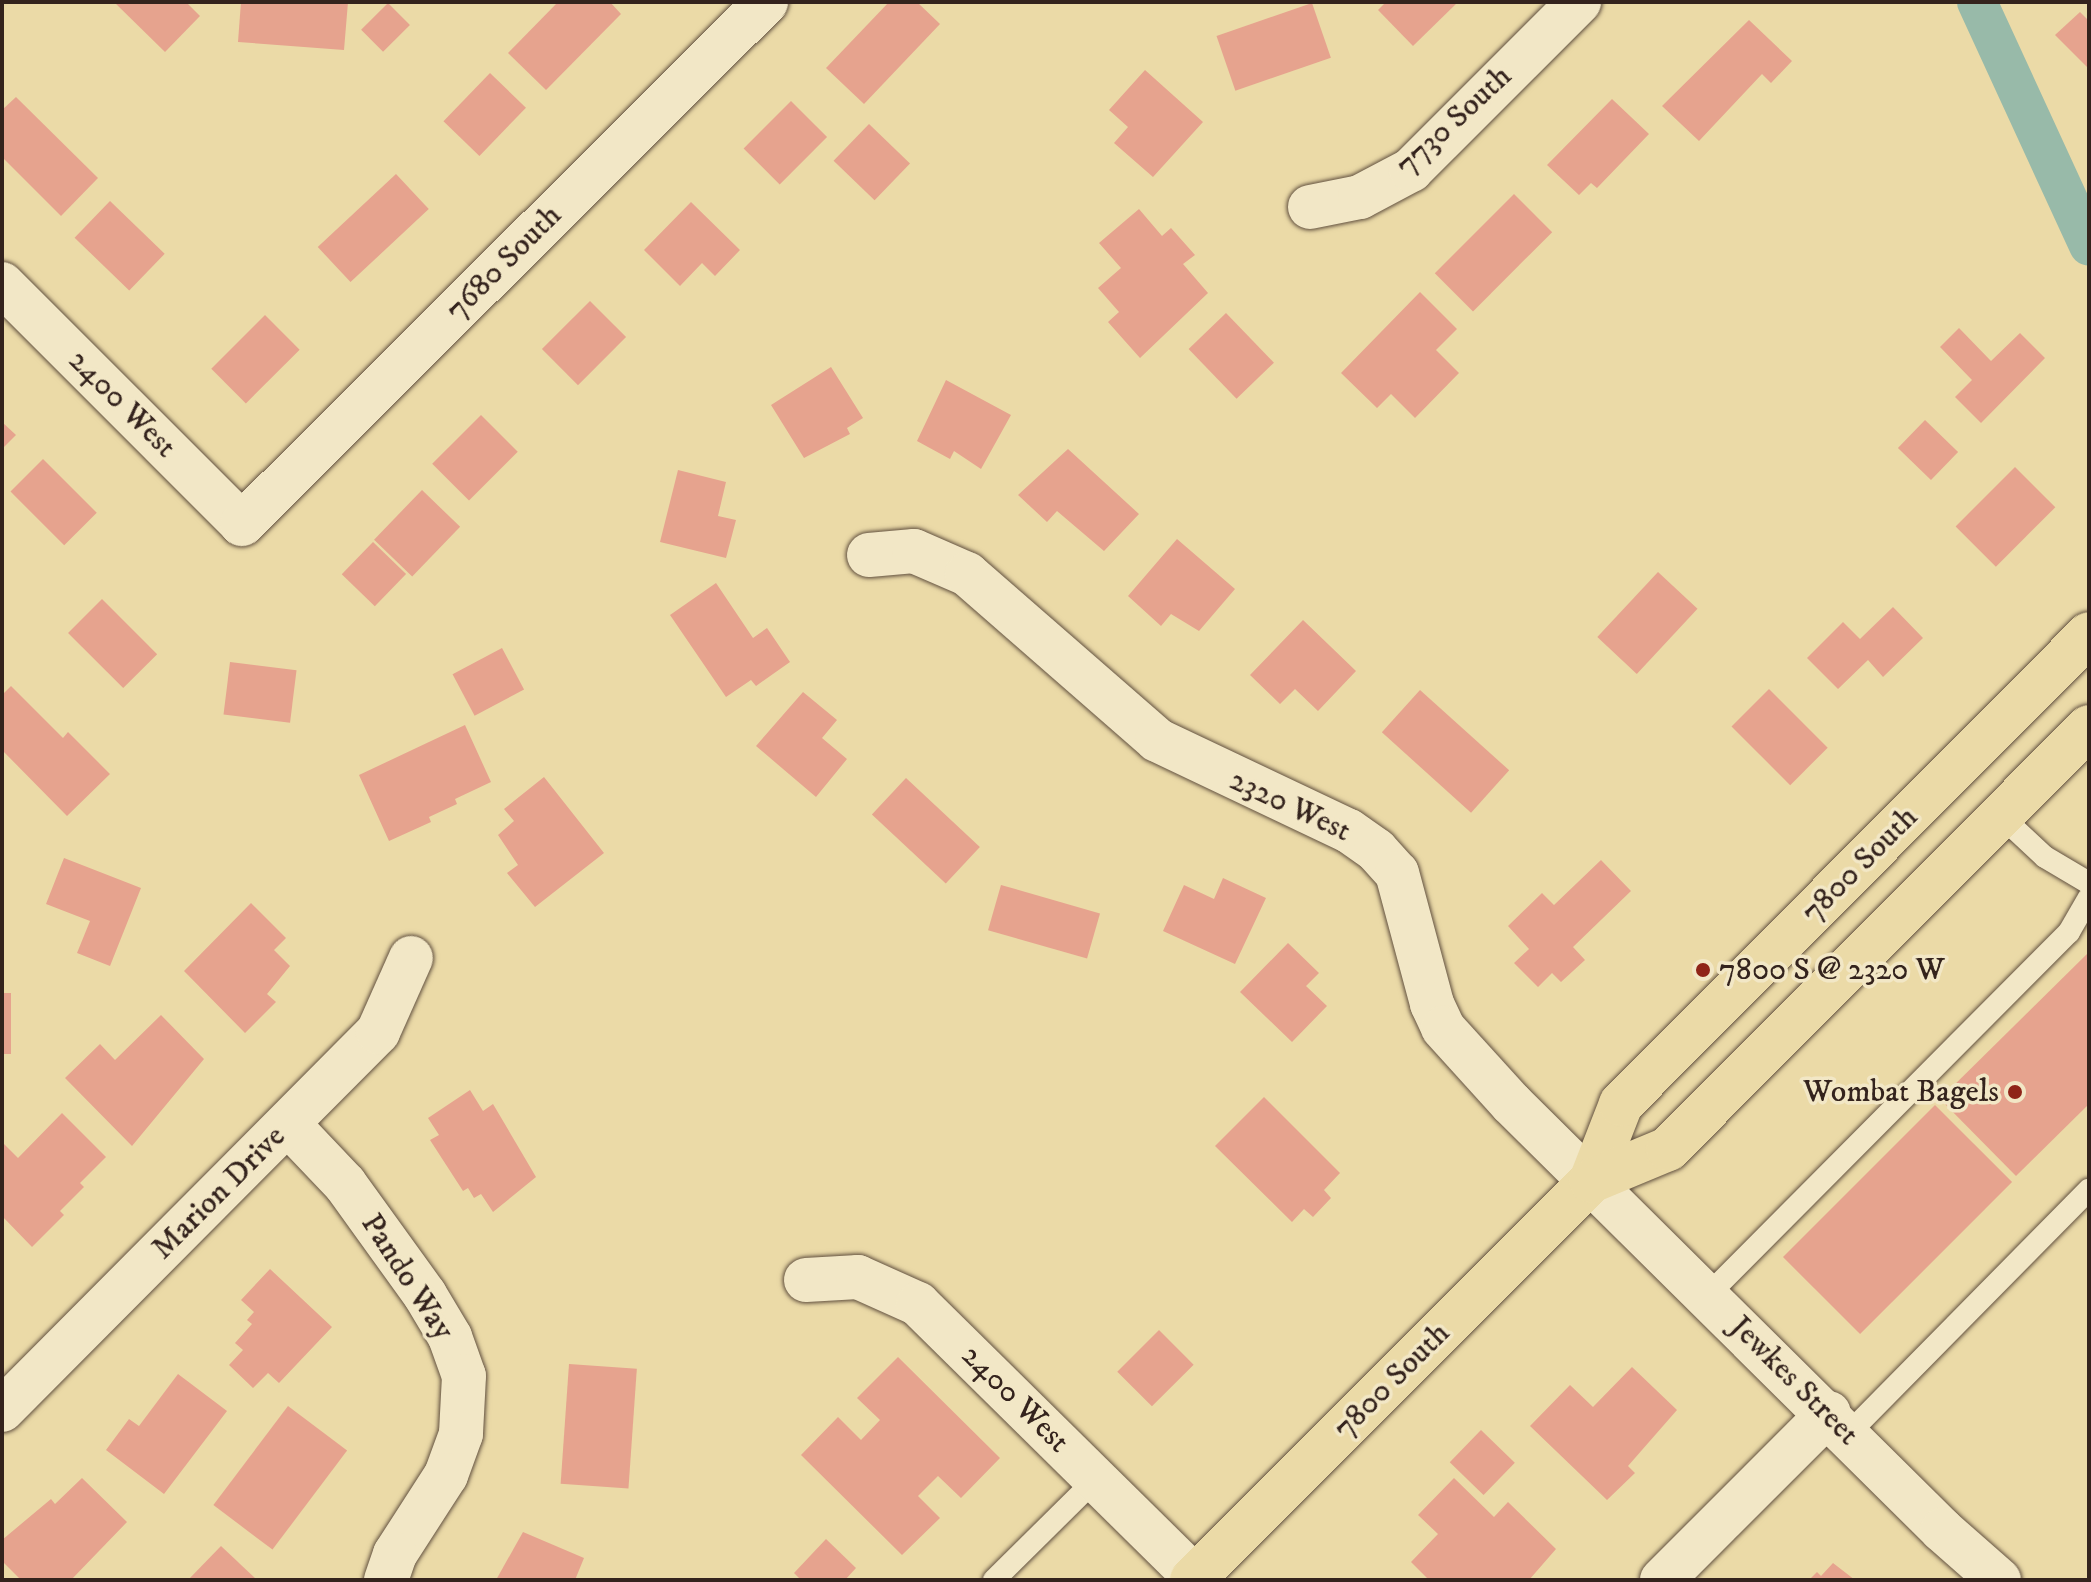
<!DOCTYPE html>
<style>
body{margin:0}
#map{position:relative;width:2091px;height:1582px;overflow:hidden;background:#ebdaa7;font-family:"IM FELL DW Pica",serif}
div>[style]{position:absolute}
.canal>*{height:40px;margin:-20px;padding:0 20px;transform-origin:20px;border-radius:20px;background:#98baa9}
.building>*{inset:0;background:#e6a38e;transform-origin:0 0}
.roads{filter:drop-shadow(0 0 2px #625140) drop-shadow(0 0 2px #625140)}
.lane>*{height:22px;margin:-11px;padding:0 11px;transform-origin:11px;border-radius:11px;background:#f2e7c6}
.street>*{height:44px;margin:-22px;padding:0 22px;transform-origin:22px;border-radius:22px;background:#f2e7c6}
.primary>*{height:44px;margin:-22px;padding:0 22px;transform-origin:22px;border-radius:22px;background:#ebdaa7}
.dots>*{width:22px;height:22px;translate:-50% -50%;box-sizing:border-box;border:4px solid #f2e7c6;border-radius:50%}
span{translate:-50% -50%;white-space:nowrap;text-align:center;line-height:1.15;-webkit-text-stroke:7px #f2e7c6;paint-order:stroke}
.street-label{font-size:32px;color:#34231d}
.poi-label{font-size:32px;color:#34231d}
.left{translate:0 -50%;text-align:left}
.right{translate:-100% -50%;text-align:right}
.frame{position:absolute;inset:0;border:4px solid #34231d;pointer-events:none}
</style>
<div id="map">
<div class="canal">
<div style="left:1977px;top:2px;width:268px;rotate:65.3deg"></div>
</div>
<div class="building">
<div style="clip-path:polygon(114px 2px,186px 2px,200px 16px,165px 52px)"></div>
<div style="clip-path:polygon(241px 2px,348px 2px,344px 50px,238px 42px)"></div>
<div style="clip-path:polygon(558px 2px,610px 2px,621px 14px,546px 90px,508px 53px)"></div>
<div style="clip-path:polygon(889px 2px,917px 2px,940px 24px,864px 104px,826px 68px)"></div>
<div style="clip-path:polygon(1386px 2px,1458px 2px,1413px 46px,1378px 10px)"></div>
<div style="left:388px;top:3px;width:31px;height:38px;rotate:45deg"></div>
<div style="left:1312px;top:3px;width:58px;height:101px;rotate:71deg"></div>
<div style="clip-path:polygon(2080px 12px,2089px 21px,2089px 69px,2055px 35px)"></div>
<div style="clip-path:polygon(1749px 20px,1792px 61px,1771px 83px,1762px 74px,1699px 141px,1662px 106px)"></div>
<div style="clip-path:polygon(1145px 70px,1203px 122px,1153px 177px,1114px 143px,1128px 127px,1109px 110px)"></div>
<div style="left:490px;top:73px;width:50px;height:67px;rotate:44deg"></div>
<div style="clip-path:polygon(16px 97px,98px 178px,61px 216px,2px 157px,2px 110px)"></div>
<div style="clip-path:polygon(1612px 99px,1649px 134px,1597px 188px,1591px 183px,1579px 195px,1547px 165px)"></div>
<div style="left:791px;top:101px;width:51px;height:67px;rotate:45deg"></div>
<div style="left:869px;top:124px;width:57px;height:51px;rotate:44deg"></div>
<div style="left:396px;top:174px;width:48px;height:107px;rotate:47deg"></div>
<div style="left:1514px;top:194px;width:54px;height:112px;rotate:45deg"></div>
<div style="left:110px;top:201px;width:76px;height:51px;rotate:44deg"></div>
<div style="clip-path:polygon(691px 202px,740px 250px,715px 276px,702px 263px,680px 286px,644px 250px)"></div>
<div style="clip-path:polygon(1139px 209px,1162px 236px,1171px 228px,1195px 255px,1183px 264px,1208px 293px,1140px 358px,1108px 322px,1119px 312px,1098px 288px,1121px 268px,1099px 243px)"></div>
<div style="clip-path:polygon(1420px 292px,1457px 329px,1436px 350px,1459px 373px,1415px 418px,1391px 394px,1377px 408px,1341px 373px)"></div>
<div style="left:590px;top:301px;width:51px;height:68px;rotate:45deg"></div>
<div style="left:1226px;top:313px;width:69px;height:52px;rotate:46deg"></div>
<div style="left:265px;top:315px;width:49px;height:76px;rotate:45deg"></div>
<div style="clip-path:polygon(1959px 328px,1991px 361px,2020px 333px,2045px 358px,1981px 423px,1955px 397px,1972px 380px,1940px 347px)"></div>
<div style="clip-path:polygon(831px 367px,863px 418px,847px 428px,850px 434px,804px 458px,771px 405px)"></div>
<div style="clip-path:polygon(946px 380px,1011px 415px,981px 469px,954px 451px,950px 459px,917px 441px)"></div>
<div style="left:481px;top:415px;width:52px;height:69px;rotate:45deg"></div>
<div style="left:1925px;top:420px;width:46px;height:39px;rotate:44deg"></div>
<div style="clip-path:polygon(2px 422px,16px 435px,2px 449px)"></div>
<div style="clip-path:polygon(1068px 449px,1139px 514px,1104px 551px,1057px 511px,1047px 522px,1018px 495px)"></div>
<div style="left:43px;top:459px;width:76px;height:46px;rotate:45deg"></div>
<div style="left:2015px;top:467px;width:57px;height:84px;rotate:45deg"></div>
<div style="clip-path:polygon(678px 470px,726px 482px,718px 516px,736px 520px,726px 558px,660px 542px)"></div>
<div style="left:422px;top:490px;width:53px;height:69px;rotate:44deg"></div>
<div style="clip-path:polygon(1177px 539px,1235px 589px,1199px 631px,1171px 614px,1161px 626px,1128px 596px)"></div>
<div style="left:373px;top:542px;width:46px;height:45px;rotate:44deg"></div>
<div style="left:1658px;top:572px;width:54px;height:89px;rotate:43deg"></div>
<div style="clip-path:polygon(716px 583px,753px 638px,767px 628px,790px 662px,756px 686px,751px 680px,726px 697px,670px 615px)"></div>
<div style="left:102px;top:599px;width:78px;height:48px;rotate:45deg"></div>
<div style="clip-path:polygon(1893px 607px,1923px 638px,1883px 677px,1868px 660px,1838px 689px,1807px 658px,1843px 622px,1860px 639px)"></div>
<div style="clip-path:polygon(1303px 620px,1356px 671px,1318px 711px,1295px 689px,1280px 704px,1250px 675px)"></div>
<div style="left:502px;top:648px;width:47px;height:56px;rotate:62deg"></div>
<div style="left:230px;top:662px;width:67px;height:53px;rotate:7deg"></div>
<div style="clip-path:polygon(11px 686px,63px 738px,68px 732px,110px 774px,67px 816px,2px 750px,2px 695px)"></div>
<div style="left:1769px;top:689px;width:83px;height:53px;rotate:45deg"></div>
<div style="left:1420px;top:690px;width:120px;height:57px;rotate:42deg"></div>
<div style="clip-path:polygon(803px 692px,837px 720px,822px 738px,847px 759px,816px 797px,756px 746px)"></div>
<div style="clip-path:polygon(465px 725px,491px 782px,455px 799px,457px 804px,429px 817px,431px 822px,389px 841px,359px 775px)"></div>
<div style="clip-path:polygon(544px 777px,604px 853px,535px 907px,507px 873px,518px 865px,498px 835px,514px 821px,504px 809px)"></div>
<div style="left:906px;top:778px;width:101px;height:50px;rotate:43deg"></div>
<div style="clip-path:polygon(64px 858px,141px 888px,110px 966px,77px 953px,90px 921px,46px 904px)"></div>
<div style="clip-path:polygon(1601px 860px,1631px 891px,1573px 947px,1585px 960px,1561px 982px,1552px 973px,1538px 987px,1514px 963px,1529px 949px,1508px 926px,1542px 893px,1554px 905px)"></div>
<div style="clip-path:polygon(1223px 878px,1266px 898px,1235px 964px,1163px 931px,1184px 885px,1214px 899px)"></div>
<div style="left:1001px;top:885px;width:103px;height:47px;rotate:16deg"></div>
<div style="clip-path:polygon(251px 903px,286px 938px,274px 950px,290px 966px,267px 994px,276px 1002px,245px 1033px,184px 971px)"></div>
<div style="clip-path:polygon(1288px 943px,1319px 973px,1306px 986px,1327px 1006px,1292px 1042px,1240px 992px)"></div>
<div style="clip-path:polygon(2089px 952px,2089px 1104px,2016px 1176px,1940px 1099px)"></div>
<div style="left:2px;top:993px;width:9px;height:61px"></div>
<div style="clip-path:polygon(161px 1015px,204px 1059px,132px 1146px,65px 1078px,100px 1044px,115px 1060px)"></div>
<div style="clip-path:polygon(470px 1090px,483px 1111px,493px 1104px,536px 1177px,493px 1212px,481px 1194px,474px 1198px,468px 1188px,463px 1191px,430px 1140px,439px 1135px,428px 1118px)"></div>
<div style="clip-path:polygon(1264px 1097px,1340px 1173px,1324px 1190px,1331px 1198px,1313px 1217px,1304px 1209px,1292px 1222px,1215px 1146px)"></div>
<div style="left:1935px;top:1105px;width:109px;height:215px;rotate:45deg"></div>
<div style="clip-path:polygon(62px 1113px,106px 1157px,80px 1183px,84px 1187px,60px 1211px,64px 1215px,32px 1247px,2px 1216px,2px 1142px,18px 1158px)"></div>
<div style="clip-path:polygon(270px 1269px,332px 1327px,279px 1383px,268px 1373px,253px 1388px,229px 1365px,243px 1350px,235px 1343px,252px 1324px,247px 1320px,254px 1312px,241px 1300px)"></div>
<div style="left:1159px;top:1330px;width:49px;height:59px;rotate:45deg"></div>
<div style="clip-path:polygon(898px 1357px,1000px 1458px,961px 1498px,938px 1476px,918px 1496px,940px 1518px,902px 1555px,801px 1455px,838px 1417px,861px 1440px,880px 1420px,857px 1398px)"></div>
<div style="left:569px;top:1364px;width:68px;height:120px;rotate:4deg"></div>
<div style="clip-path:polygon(1632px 1367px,1677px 1410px,1628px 1466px,1635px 1473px,1607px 1500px,1530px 1426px,1570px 1385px,1593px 1407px)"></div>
<div style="clip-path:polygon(178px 1374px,227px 1411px,164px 1494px,106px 1450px,129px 1419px,139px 1426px)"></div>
<div style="left:288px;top:1406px;width:74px;height:124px;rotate:37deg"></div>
<div style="left:1481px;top:1430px;width:47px;height:45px;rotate:44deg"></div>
<div style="clip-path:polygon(82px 1478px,127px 1522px,71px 1580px,21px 1580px,2px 1561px,2px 1540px,51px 1499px,55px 1504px)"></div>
<div style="clip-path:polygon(1454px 1478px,1494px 1517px,1508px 1502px,1556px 1549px,1529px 1580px,1429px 1580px,1411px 1562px,1438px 1534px,1418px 1515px)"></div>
<div style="clip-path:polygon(523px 1532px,584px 1558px,575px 1580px,496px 1580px)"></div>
<div style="clip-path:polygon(826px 1539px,856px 1568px,845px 1580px,801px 1580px,794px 1573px)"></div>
<div style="clip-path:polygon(221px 1546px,257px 1580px,188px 1580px)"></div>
<div style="clip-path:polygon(1833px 1563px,1855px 1580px,1809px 1580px,1817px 1572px,1821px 1576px)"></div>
</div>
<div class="roads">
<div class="lane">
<div style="left:2001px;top:816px;width:60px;rotate:43deg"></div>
<div style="left:2045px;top:857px;width:51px;rotate:30.6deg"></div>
<div style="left:1708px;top:1295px;width:512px;rotate:-45.16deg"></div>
<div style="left:2069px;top:932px;width:39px;rotate:-60deg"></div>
<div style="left:1848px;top:1434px;width:343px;rotate:-45.4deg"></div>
<div style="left:994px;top:1580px;width:144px;rotate:-44.7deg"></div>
</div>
<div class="street">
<div style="left:1310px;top:207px;width:51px;rotate:-11.3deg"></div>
<div style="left:1360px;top:197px;width:58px;rotate:-27.9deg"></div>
<div style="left:1411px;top:170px;width:238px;rotate:-45deg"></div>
<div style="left:2px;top:284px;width:339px;rotate:45deg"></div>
<div style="left:242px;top:524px;width:740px;rotate:-44.89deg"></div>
<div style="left:869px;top:555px;width:45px;rotate:-5.1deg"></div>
<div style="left:914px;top:551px;width:58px;rotate:23.5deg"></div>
<div style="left:967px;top:574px;width:252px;rotate:41.1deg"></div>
<div style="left:1157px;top:740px;width:212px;rotate:25.4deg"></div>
<div style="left:1349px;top:831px;width:33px;rotate:35deg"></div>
<div style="left:1376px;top:850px;width:31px;rotate:48deg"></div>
<div style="left:1397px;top:873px;width:136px;rotate:75deg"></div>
<div style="left:1432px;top:1004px;width:26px;rotate:65deg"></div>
<div style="left:1443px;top:1028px;width:101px;rotate:47.8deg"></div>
<div style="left:1511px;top:1103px;width:607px;rotate:44.73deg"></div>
<div style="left:1942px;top:1530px;width:76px;rotate:41.3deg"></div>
<div style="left:288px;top:1124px;width:83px;rotate:46.5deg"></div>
<div style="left:345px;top:1184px;width:137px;rotate:54.2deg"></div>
<div style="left:425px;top:1295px;width:49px;rotate:59.2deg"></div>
<div style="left:450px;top:1337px;width:41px;rotate:70.3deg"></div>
<div style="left:464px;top:1376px;width:58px;rotate:93deg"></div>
<div style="left:461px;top:1434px;width:44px;rotate:110.1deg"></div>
<div style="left:446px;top:1475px;width:94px;rotate:122.8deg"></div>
<div style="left:395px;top:1554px;width:28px;rotate:109deg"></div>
<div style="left:806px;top:1280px;width:52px;rotate:-3.3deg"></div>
<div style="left:858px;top:1277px;width:66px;rotate:24.2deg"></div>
<div style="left:918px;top:1304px;width:389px;rotate:44.6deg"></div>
<div style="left:2px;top:1410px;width:533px;rotate:-45.15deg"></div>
<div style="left:378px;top:1032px;width:81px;rotate:-66deg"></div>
<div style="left:1662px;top:1580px;width:236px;rotate:-45deg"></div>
</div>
<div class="primary">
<div style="left:1591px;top:1181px;width:83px;rotate:-68.7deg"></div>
<div style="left:1621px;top:1104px;width:663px;rotate:-45.12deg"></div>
<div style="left:1192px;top:1580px;width:564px;rotate:-45deg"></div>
<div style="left:1591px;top:1181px;width:83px;rotate:-22.6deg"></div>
<div style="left:1668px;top:1149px;width:596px;rotate:-45.07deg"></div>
</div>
</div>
<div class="dots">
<div style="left:1703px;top:970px;background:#8f2418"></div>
<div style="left:2015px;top:1092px;background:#8f2418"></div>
</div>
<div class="street-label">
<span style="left:1454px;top:121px;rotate:-43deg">7730 South</span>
<span style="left:504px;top:263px;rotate:-45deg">7680 South</span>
<span style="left:122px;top:404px;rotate:45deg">2400 West</span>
<span style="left:1290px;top:806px;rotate:25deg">2320 West</span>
<span style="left:1860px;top:865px;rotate:-45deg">7800 South</span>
<span style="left:219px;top:1193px;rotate:-45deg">Marion Drive</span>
<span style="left:407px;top:1277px;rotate:57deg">Pando Way</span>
<span style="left:1392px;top:1381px;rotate:-45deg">7800 South</span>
<span style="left:1794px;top:1381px;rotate:45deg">Jewkes Street</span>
<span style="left:1015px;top:1399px;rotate:45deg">2400 West</span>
</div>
<div class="poi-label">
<span class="left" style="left:1719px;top:970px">7800 S @ 2320 W</span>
<span class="right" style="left:1999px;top:1092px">Wombat Bagels</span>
</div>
<div class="frame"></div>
</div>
